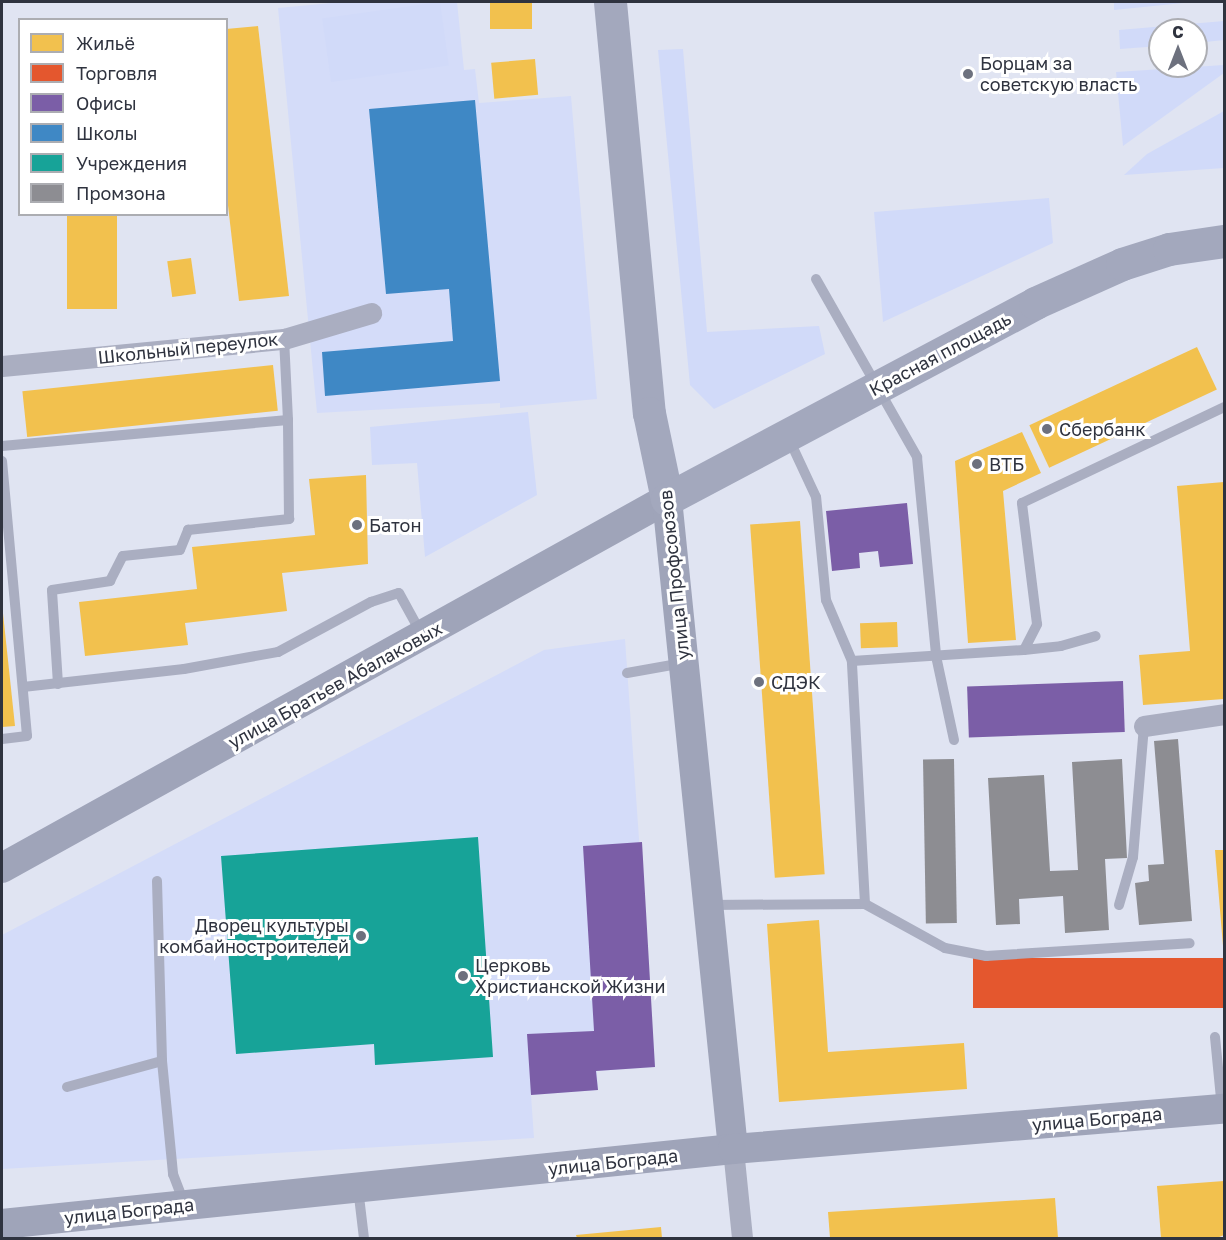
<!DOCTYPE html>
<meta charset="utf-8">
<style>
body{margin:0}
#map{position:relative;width:1226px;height:1240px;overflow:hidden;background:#e0e4f2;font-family:"Golos Text",sans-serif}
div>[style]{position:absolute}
.built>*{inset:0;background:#d4dcf9}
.green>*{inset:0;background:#d1daf9;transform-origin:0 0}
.homes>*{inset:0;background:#f2c14e;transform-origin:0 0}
.shops>*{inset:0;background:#e4572e;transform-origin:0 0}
.offices>*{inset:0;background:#7b5ea7;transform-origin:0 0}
.schools>*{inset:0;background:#3f88c5}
.public>*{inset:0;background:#17a398}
.industry>*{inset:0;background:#8d8d92;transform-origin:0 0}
.lane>*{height:10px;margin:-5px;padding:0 5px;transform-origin:5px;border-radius:5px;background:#aaaec1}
.street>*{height:21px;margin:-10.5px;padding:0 10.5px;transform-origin:10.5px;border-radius:10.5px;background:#aaaec1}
.secondary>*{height:30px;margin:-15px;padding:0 15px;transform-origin:15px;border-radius:15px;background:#9fa4b9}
.primary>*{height:33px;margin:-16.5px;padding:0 16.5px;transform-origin:16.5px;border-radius:16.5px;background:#a3a8bd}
.dots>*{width:16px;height:16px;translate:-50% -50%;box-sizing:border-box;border:3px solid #fff;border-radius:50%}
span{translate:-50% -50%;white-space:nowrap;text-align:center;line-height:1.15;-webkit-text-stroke:6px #fff;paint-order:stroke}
.poi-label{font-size:18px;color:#2f333f}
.left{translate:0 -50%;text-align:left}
.right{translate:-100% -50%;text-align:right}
.street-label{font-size:18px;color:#2f333f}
.frame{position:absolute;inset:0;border:3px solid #2f333f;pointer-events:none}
.legend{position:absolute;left:18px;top:18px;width:210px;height:198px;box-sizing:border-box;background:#fff;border:2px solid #acadb2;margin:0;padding:8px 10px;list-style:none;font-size:18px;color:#2f333f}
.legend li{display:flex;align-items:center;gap:12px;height:30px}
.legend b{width:30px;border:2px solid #acadb2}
.north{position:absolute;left:1148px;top:18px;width:60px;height:60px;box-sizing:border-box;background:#fff;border:2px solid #acadb2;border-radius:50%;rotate:0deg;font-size:16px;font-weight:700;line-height:24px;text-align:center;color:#2f333f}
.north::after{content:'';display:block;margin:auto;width:21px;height:27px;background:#6d717e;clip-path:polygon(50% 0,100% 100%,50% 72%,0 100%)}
</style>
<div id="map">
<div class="built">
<div style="clip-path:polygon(342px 2px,457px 2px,464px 70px,475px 69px,479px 103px,571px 96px,597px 399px,500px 408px,500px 403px,317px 413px,278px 8px)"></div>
<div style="clip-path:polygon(625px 639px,655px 1067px,597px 1071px,598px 1090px,531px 1095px,534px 1138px,2px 1169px,2px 935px,544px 650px)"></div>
</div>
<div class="green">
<div style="left:440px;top:2px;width:64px;height:119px;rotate:82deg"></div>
<div style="clip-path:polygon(1114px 2px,1193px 2px,1114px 10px)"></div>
<div style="clip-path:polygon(1224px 21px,1224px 40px,1196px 43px,1196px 30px,1160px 30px,1160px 46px,1120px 49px,1119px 30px)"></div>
<div style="clip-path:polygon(683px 49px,707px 332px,819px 326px,825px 354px,714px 409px,690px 385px,658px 50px)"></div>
<div style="clip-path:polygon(1224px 65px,1224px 73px,1123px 146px,1116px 72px)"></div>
<div style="clip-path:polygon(1224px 111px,1224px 168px,1124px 175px,1147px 154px)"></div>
<div style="clip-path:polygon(1049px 198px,1053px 243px,883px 322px,874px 212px)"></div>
<div style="clip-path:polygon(528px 412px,537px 495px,425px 557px,417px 463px,372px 465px,370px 427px)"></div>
</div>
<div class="homes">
<div style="left:490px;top:2px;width:42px;height:27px"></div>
<div style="clip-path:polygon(258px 26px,289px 296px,239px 301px,226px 188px,226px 29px)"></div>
<div style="left:535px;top:59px;width:36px;height:44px;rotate:85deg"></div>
<div style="left:67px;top:214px;width:50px;height:95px"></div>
<div style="left:191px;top:258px;width:36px;height:24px;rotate:82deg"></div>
<div style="left:1197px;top:347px;width:47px;height:185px;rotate:65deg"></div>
<div style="left:273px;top:365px;width:46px;height:252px;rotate:84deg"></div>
<div style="clip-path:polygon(1022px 432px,1041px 473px,1003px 491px,1016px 640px,968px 643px,955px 461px)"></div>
<div style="clip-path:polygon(366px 475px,368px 564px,282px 573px,287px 611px,185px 623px,188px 645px,85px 656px,79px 602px,197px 589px,192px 547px,315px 535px,309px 479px)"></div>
<div style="clip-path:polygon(1224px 482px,1224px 699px,1143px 705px,1139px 655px,1190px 651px,1177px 486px)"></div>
<div style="left:800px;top:521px;width:354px;height:50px;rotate:86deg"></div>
<div style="clip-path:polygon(2px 604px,15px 726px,2px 727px)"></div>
<div style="left:897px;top:622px;width:25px;height:37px;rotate:88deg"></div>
<div style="clip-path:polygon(1215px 850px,1224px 850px,1224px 946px,1223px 946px)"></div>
<div style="clip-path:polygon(819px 920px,828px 1052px,964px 1043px,967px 1089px,779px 1102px,767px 924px)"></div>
<div style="clip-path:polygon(1224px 1181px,1224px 1235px,1217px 1238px,1161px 1238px,1157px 1186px)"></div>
<div style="clip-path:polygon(1055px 1198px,1058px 1238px,830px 1238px,828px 1212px)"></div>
<div style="clip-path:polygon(661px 1227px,662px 1238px,577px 1238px,576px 1235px)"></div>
</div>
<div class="shops">
<div style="left:1224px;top:958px;width:50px;height:251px;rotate:90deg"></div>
</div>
<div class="offices">
<div style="clip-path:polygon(907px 503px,913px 564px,880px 567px,878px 551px,859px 553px,860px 568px,832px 571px,826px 511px)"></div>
<div style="left:1123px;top:681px;width:51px;height:156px;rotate:88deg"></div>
<div style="clip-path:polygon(642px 842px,655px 1067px,596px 1071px,598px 1090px,531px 1095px,527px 1034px,594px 1031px,583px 846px)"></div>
</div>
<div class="schools">
<div style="clip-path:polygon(475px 100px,500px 381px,325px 396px,322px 352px,453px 341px,449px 289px,386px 294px,369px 109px)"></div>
</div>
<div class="public">
<div style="clip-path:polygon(478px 837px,493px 1057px,375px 1065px,374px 1044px,236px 1054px,221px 856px)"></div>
</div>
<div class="industry">
<div style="clip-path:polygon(1178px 739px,1192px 921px,1139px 925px,1135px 883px,1149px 881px,1148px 865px,1164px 864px,1154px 741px)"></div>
<div style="left:954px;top:759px;width:164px;height:31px;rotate:89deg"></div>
<div style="clip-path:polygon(1122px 759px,1127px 858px,1105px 859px,1109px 930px,1065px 933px,1063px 896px,1019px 899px,1020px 924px,996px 925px,988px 778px,1044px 775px,1050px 871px,1078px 870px,1072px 762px)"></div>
</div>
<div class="lane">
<div style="left:816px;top:279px;width:205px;rotate:60.4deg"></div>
<div style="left:917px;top:457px;width:200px;rotate:84.5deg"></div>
<div style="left:936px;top:656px;width:86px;rotate:77.9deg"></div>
<div style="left:2px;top:446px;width:287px;rotate:-5.2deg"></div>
<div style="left:288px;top:420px;width:81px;rotate:-92.8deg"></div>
<div style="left:2px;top:461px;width:276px;rotate:84.8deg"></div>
<div style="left:27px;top:736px;width:25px;rotate:173deg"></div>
<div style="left:1024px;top:650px;width:29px;rotate:-63deg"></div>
<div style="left:1037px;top:624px;width:122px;rotate:-97.1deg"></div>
<div style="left:1022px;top:503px;width:224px;rotate:-25.4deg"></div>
<div style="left:852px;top:661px;width:172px;rotate:-3.7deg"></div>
<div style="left:1024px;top:650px;width:37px;rotate:-6deg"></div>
<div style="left:1061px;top:646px;width:36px;rotate:-16deg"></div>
<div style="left:627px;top:673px;width:57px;rotate:-10.1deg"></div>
<div style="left:58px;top:684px;width:94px;rotate:-93.7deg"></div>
<div style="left:52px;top:590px;width:59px;rotate:-8.8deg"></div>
<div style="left:110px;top:581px;width:28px;rotate:-63deg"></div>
<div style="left:123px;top:556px;width:57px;rotate:-6deg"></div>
<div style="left:180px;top:550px;width:22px;rotate:-68deg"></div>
<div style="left:188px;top:530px;width:102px;rotate:-6.2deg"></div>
<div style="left:289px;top:519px;width:99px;rotate:-90.6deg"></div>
<div style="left:23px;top:687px;width:162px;rotate:-6.4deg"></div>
<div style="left:184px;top:669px;width:96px;rotate:-10.3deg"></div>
<div style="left:278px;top:652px;width:106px;rotate:-28.3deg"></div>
<div style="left:371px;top:602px;width:29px;rotate:-18deg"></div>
<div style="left:399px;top:593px;width:46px;rotate:61.2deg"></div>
<div style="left:157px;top:881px;width:180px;rotate:88.4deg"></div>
<div style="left:865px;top:904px;width:91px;rotate:28.8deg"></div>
<div style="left:945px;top:948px;width:42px;rotate:11deg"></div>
<div style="left:986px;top:956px;width:204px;rotate:-3.6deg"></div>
<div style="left:709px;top:905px;width:156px;rotate:-0.4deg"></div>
<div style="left:865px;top:904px;width:243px;rotate:-93.1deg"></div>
<div style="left:852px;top:661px;width:66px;rotate:-113.1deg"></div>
<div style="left:826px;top:600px;width:103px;rotate:-95.5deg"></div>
<div style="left:816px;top:497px;width:64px;rotate:-115deg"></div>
<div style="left:1119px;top:905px;width:50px;rotate:-73.7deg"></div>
<div style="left:1133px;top:857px;width:131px;rotate:-85.2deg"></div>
<div style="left:1215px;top:1037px;width:72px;rotate:84.4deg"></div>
<div style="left:67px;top:1087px;width:98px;rotate:-15.3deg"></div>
<div style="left:162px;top:1061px;width:114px;rotate:84.4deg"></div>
<div style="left:173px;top:1174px;width:30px;rotate:69deg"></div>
<div style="left:358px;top:1188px;width:50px;rotate:83.2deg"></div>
</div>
<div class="street">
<div style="left:2px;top:366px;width:283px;rotate:-5.5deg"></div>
<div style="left:284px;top:339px;width:91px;rotate:-16.6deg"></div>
<div style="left:1144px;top:726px;width:81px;rotate:-8.5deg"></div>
<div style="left:733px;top:1149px;width:89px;rotate:84.2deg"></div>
</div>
<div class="secondary">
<div style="left:2px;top:868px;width:761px;rotate:-29.03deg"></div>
<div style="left:667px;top:499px;width:653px;rotate:84.2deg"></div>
<div style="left:2px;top:1224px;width:735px;rotate:-5.86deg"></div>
<div style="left:733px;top:1149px;width:493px;rotate:-4.7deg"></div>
</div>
<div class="primary">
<div style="left:610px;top:2px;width:413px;rotate:84.6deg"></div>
<div style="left:649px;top:413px;width:88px;rotate:78.2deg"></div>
<div style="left:667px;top:499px;width:417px;rotate:-28deg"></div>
<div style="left:1035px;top:303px;width:95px;rotate:-24.1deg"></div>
<div style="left:1122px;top:264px;width:49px;rotate:-17.7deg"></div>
<div style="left:1169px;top:249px;width:56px;rotate:-8.3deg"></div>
</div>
<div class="dots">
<div style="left:968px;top:74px;background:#6d717e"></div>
<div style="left:1047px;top:429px;background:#6d717e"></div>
<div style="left:977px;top:464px;background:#6d717e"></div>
<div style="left:357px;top:525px;background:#6d717e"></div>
<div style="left:759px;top:682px;background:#6d717e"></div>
<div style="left:361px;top:936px;background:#6d717e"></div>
<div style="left:463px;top:976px;background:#6d717e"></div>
</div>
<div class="poi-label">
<span class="left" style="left:980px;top:74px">Борцам за<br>советскую власть</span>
<span class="left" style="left:1059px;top:429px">Сбербанк</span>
<span class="left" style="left:989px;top:464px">ВТБ</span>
<span class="left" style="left:369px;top:525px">Батон</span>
<span class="left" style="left:771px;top:682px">СДЭК</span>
<span class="right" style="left:349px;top:936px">Дворец культуры<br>комбайностроителей</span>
<span class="left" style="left:475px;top:976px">Церковь<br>Христианской Жизни</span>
</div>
<div class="street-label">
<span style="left:188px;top:348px;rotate:-6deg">Школьный переулок</span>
<span style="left:940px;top:354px;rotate:-28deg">Красная площадь</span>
<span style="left:674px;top:575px;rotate:-96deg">улица Профсоюзов</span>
<span style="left:335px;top:685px;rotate:-29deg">улица Братьев Абалаковых</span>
<span style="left:1097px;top:1119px;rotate:-5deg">улица Бограда</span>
<span style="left:613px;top:1162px;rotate:-6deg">улица Бограда</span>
<span style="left:129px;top:1211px;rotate:-6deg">улица Бограда</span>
</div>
<div class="frame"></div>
<ul class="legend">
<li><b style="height:16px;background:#f2c14e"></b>Жильё</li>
<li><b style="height:16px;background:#e4572e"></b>Торговля</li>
<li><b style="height:16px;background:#7b5ea7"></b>Офисы</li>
<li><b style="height:16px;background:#3f88c5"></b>Школы</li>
<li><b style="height:16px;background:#17a398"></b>Учреждения</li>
<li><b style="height:16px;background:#8d8d92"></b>Промзона</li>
</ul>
<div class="north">С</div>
</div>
